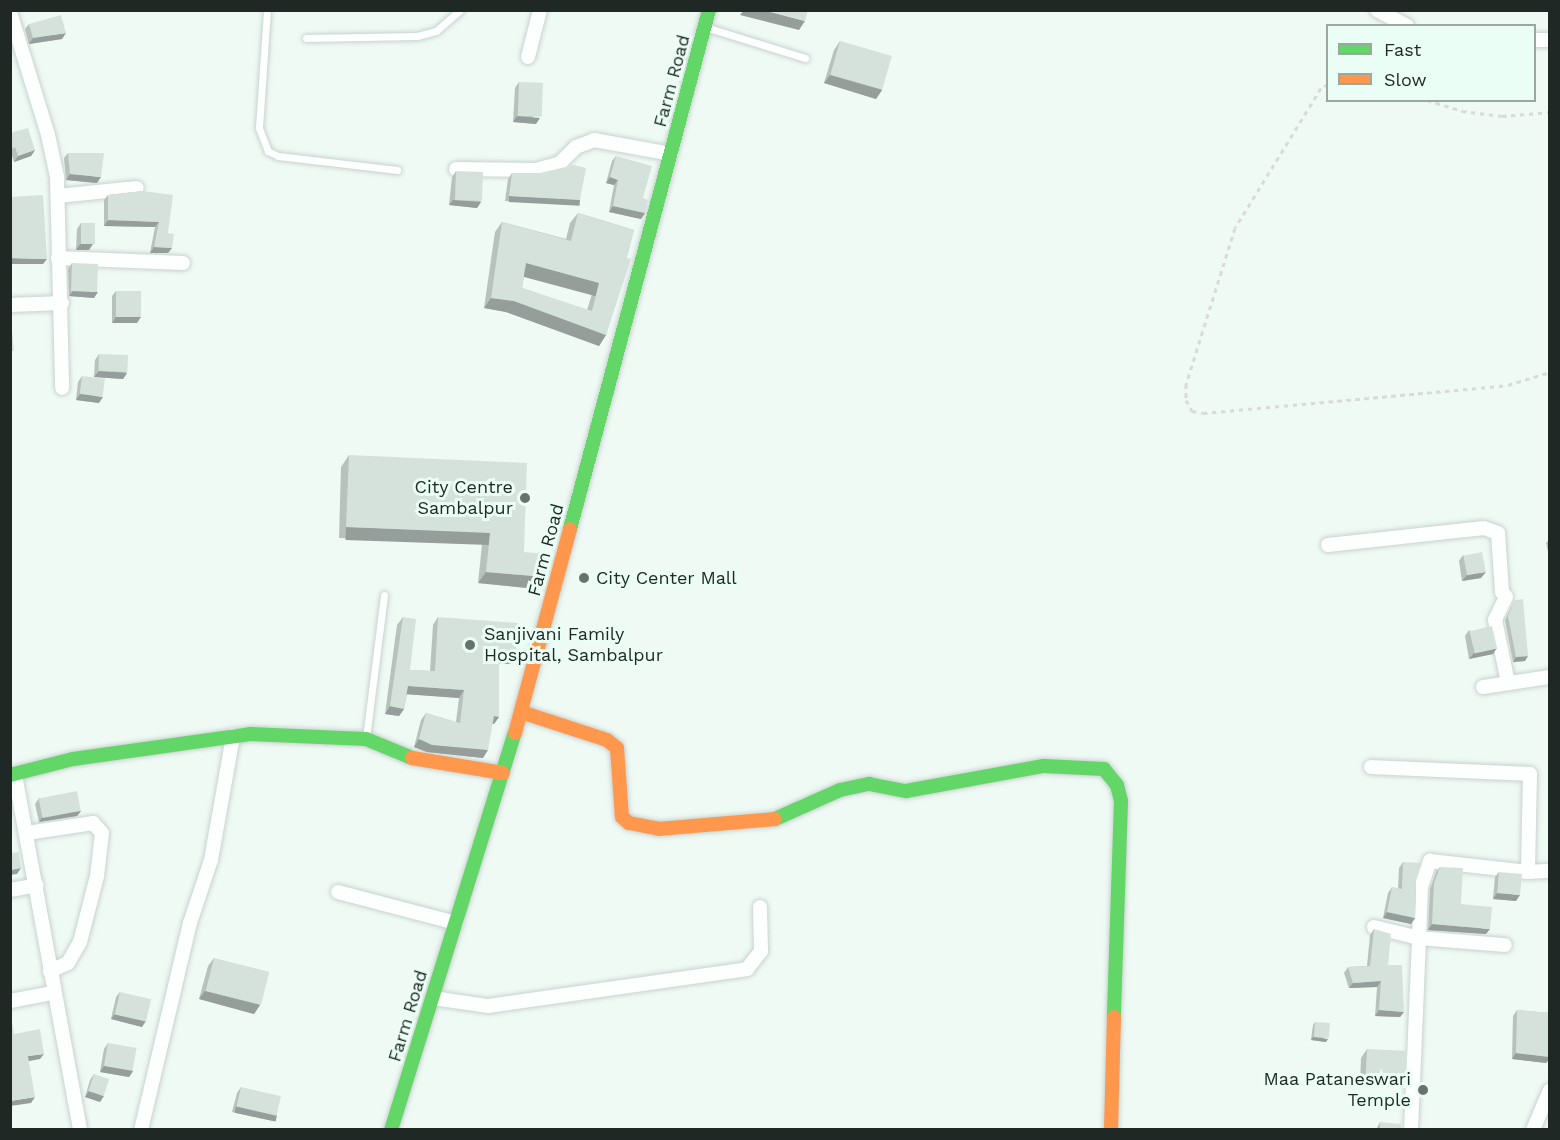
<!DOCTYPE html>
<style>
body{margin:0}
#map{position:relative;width:1560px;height:1140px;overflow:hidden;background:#effaf5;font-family:"Work Sans",sans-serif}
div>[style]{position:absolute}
.path>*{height:3px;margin-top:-1.5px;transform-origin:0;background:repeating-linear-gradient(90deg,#d7dbd9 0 4.5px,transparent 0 9px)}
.roads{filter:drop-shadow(0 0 2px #c9d2ce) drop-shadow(0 0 2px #c9d2ce)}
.lane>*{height:7px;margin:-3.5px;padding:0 3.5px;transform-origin:3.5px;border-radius:3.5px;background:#fdfefe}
.street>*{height:14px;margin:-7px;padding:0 7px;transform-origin:7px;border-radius:7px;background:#fdfefe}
.fast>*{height:14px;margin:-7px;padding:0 7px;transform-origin:7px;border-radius:7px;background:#63d668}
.slow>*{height:14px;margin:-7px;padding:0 7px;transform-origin:7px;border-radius:7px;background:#ff974d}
.wall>*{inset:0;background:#b7c2bd}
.shaded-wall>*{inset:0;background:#959e9a;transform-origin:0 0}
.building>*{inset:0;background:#d5e2dc;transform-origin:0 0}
.dots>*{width:16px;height:16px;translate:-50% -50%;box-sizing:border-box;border:3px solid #ebfef5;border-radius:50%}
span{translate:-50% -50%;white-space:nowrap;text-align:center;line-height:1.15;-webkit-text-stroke:6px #ebfef5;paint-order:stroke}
.street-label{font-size:18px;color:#1f2824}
.poi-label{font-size:18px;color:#1f2824}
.right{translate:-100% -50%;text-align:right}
.left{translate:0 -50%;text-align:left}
.frame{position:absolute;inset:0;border:12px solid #1f2824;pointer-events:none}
.legend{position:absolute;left:1326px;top:24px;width:210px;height:78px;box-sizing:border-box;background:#ebfef5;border:2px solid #99a8a1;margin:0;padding:8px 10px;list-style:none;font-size:18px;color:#1f2824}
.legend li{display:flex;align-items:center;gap:12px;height:30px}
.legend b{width:30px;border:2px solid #99a8a1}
</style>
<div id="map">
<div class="path">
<div style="left:1328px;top:84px;width:8px;rotate:150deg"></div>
<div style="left:1321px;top:88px;width:164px;rotate:121.6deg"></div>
<div style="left:1235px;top:228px;width:164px;rotate:107.4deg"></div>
<div style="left:1186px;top:384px;width:16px;rotate:90deg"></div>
<div style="left:1186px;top:400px;width:13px;rotate:61deg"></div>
<div style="left:1192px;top:411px;width:11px;rotate:10deg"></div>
<div style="left:1203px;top:413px;width:306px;rotate:-5.2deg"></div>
<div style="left:1508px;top:385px;width:44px;rotate:-17.2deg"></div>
<div style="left:1427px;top:100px;width:37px;rotate:17deg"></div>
<div style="left:1462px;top:111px;width:40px;rotate:7.1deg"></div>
<div style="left:1502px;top:116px;width:48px;rotate:-4.8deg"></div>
</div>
<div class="roads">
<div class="lane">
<div style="left:267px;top:10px;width:118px;rotate:93.9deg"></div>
<div style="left:259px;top:128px;width:25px;rotate:69deg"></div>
<div style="left:268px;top:151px;width:11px;rotate:27deg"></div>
<div style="left:278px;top:156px;width:120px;rotate:6.7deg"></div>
<div style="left:705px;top:27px;width:105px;rotate:17.2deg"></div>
<div style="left:306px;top:38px;width:111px;rotate:-1deg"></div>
<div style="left:417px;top:36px;width:20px;rotate:-15deg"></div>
<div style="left:436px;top:31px;width:32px;rotate:-41deg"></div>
<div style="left:366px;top:738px;width:144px;rotate:-82.8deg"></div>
</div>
<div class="street">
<div style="left:1377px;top:10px;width:34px;rotate:28deg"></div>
<div style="left:10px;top:12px;width:129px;rotate:72.8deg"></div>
<div style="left:48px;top:135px;width:43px;rotate:77.9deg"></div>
<div style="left:57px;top:177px;width:211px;rotate:88.6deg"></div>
<div style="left:1534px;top:40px;width:16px"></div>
<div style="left:528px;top:57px;width:49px;rotate:-75.7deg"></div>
<div style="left:456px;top:169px;width:80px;rotate:0.7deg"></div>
<div style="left:536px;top:170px;width:25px;rotate:-16deg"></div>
<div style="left:560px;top:163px;width:23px;rotate:-45deg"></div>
<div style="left:576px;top:147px;width:19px;rotate:-21deg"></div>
<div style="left:594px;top:140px;width:78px;rotate:10.3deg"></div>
<div style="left:58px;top:196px;width:79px;rotate:-5.8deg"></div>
<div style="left:58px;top:258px;width:125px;rotate:2.3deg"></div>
<div style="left:10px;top:305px;width:52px;rotate:-2.2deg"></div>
<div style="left:1328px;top:545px;width:157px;rotate:-6.2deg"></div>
<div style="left:1484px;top:528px;width:15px;rotate:20deg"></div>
<div style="left:1498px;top:533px;width:59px;rotate:86.1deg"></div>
<div style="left:1502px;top:592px;width:6px;rotate:51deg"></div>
<div style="left:1506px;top:597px;width:25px;rotate:116deg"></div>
<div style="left:1495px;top:620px;width:64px;rotate:78.3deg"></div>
<div style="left:1483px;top:687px;width:68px;rotate:-8.5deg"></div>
<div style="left:1371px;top:767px;width:159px;rotate:2.5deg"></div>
<div style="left:1530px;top:774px;width:98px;rotate:91.2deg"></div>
<div style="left:1528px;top:872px;width:22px;rotate:-3deg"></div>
<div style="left:15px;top:775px;width:361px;rotate:79.6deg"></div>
<div style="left:27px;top:833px;width:67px;rotate:-8.6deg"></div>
<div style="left:93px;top:823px;width:13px;rotate:48deg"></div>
<div style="left:102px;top:833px;width:43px;rotate:96.6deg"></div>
<div style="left:97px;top:876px;width:68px;rotate:104.4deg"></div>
<div style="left:80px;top:942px;width:24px;rotate:120deg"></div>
<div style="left:68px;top:963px;width:20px;rotate:156deg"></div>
<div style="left:10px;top:890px;width:27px;rotate:-10deg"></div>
<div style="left:338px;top:892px;width:122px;rotate:14.7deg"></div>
<div style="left:1374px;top:927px;width:46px;rotate:13.7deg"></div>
<div style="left:1419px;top:938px;width:51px;rotate:-87.8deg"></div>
<div style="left:1421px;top:887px;width:28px;rotate:-71deg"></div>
<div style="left:1430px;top:861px;width:99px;rotate:6.4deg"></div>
<div style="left:433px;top:998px;width:56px;rotate:8.3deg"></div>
<div style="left:488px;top:1006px;width:262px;rotate:-8.1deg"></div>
<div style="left:747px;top:969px;width:23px;rotate:-52deg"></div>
<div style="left:761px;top:951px;width:44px;rotate:-91.3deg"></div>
<div style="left:10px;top:1001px;width:44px;rotate:-10.5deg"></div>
<div style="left:141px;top:1130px;width:213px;rotate:-76.7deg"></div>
<div style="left:190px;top:923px;width:66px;rotate:-71.6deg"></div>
<div style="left:211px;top:860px;width:126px;rotate:-79.9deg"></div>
<div style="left:1411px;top:1130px;width:192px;rotate:-87.6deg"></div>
<div style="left:1419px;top:938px;width:86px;rotate:4.7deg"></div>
<div style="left:1533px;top:1130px;width:43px;rotate:-67deg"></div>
</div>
<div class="fast">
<div style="left:570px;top:529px;width:537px;rotate:-75.01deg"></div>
<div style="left:10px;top:775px;width:65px;rotate:-14.3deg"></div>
<div style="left:73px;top:759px;width:179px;rotate:-8deg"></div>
<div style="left:250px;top:734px;width:116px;rotate:2.5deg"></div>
<div style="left:366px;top:739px;width:50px;rotate:22.4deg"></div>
<div style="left:775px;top:819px;width:71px;rotate:-24deg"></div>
<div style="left:840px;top:790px;width:30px;rotate:-12deg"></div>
<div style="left:869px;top:784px;width:38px;rotate:11deg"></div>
<div style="left:906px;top:791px;width:140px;rotate:-10.3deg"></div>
<div style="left:1044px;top:766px;width:60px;rotate:2.9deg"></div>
<div style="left:1104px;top:769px;width:21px;rotate:51deg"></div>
<div style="left:1117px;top:785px;width:16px;rotate:76deg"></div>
<div style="left:1121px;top:801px;width:216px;rotate:91.9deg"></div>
<div style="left:391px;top:1130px;width:416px;rotate:-72.7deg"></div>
</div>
<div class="slow">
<div style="left:521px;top:712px;width:90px;rotate:18deg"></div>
<div style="left:607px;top:740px;width:13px;rotate:39deg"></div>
<div style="left:617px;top:748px;width:69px;rotate:85.9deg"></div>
<div style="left:622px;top:817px;width:9px;rotate:41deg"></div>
<div style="left:629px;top:823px;width:31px;rotate:11deg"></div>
<div style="left:659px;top:829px;width:116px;rotate:-4.9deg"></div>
<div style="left:515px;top:733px;width:211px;rotate:-74.9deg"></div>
<div style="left:412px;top:758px;width:92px;rotate:9.4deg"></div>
<div style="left:1111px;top:1130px;width:113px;rotate:-88.5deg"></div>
</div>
</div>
<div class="wall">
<div style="clip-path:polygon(29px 24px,62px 39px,29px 44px,25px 29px)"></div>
<div style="clip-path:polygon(840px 41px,882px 90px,876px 99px,824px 83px,834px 50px)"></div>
<div style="clip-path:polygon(519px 82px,536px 124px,513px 122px,515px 88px)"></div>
<div style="clip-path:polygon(10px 133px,35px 150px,31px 156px,14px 162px,11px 153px)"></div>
<div style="clip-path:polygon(68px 153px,97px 183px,66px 180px,64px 158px)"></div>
<div style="clip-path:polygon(616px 156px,643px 198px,645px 213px,641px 219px,609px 212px,614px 185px,606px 183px,612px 161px)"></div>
<div style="clip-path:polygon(456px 171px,481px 202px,477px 208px,449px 205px,452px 177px)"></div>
<div style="clip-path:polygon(512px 173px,580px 200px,576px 205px,505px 201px,508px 179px)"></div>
<div style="clip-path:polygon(143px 191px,168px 233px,172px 248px,168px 253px,150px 253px,155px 227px,104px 226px,104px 200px,108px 195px)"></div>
<div style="clip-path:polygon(evenodd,578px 213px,634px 230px,606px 335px,599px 346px,506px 312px,484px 308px,495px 232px,502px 222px,566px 239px,570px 223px,578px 213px,524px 276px,592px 294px,587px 310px,522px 288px,524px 276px)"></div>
<div style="clip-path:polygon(81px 223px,89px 250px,76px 250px,77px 229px)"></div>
<div style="clip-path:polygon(72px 263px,94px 298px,69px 296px,68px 269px)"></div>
<div style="clip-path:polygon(116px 291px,137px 323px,112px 323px,112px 296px)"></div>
<div style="clip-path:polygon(99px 354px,127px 373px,123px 379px,94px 377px,95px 360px)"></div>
<div style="clip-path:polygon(82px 376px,99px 403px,76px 400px,78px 382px)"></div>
<div style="clip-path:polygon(349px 455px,524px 552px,545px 577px,537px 589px,478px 583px,482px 544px,339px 538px,341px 467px)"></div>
<div style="clip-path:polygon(1550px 539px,1550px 560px,1546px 543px)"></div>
<div style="clip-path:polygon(1463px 555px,1481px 578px,1462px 581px,1459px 561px)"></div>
<div style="clip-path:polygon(1515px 600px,1525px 661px,1513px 662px,1505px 620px)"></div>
<div style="clip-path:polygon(403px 617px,410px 670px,430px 671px,433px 625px,438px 617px,511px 664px,499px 664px,499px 717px,494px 724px,492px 724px,483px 758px,427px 752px,414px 747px,421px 720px,426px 713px,456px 722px,459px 698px,407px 694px,404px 709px,399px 716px,385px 714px,397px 625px)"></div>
<div style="clip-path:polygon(1469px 630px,1493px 654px,1469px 659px,1465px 636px)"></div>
<div style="clip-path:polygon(39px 798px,81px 811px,77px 816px,39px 822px,35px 804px)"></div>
<div style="clip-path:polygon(1403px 862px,1416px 881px,1415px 918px,1411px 924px,1383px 918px,1388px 893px,1392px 887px,1398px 889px,1399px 868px)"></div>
<div style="clip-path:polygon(1440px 867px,1461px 904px,1486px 934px,1428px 930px,1430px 889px,1436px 872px)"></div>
<div style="clip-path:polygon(1499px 872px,1516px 901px,1493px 899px,1495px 877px)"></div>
<div style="clip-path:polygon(1374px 929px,1388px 965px,1404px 1012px,1400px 1017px,1375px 1016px,1377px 987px,1349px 988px,1344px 973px,1348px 967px,1367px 966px,1370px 935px)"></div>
<div style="clip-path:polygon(214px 958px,260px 1005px,254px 1014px,199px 999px,208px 966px)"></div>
<div style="clip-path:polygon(120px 992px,142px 1027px,111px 1019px,116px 997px)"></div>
<div style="clip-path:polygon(1517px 1010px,1550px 1013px,1550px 1058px,1546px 1063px,1512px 1059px,1513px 1016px)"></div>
<div style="clip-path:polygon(1315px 1022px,1326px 1042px,1311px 1040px,1313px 1025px)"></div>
<div style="clip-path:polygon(108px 1043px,133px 1071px,129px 1077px,100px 1072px,104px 1049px)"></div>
<div style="clip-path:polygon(1367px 1049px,1406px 1078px,1400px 1087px,1360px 1085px,1361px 1058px)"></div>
<div style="clip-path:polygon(94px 1074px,100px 1102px,85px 1097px,90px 1080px)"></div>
<div style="clip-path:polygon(241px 1087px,273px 1121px,232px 1112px,237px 1093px)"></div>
<div style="clip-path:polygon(1380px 1122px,1401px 1130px,1376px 1130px)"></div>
</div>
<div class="shaded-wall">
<div style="clip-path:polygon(744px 10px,763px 10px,805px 21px,799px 30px,740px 15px)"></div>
<div style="clip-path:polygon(66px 33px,62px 39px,29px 44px,33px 38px)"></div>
<div style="clip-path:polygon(830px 75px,882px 90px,876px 99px,824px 83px)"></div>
<div style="clip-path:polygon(517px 116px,540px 118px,536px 124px,513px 122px)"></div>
<div style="clip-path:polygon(35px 150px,31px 156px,14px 162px,18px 156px)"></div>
<div style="clip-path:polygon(70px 174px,101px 177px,97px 183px,66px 180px)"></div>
<div style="clip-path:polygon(610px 177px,618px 180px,614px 185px,606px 183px)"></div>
<div style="left:509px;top:196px;width:71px;height:6px;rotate:3deg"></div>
<div style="clip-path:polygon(453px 200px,481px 202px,477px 208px,449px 205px)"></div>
<div style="clip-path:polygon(613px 206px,645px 213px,641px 219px,609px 212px)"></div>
<div style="clip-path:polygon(108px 220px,159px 222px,155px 227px,104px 226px)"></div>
<div style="clip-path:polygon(80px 244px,93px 244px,89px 250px,76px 250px)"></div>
<div style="clip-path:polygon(154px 247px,172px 248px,168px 253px,150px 253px)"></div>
<div style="clip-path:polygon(10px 258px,47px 259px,43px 264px,10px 264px)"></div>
<div style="left:526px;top:263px;width:76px;height:14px;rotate:15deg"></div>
<div style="clip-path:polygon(73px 291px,98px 292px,94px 298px,69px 296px)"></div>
<div style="clip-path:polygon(491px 298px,514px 301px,606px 335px,599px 346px,506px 312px,484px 308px)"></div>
<div style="clip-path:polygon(116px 317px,141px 317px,137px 323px,112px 323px)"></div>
<div style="clip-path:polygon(99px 371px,127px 373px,123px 379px,94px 377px)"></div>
<div style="clip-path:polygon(80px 394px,103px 397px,99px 403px,76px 400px)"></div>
<div style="left:346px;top:527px;width:144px;height:13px;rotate:2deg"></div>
<div style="clip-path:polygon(486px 572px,545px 577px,537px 589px,478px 583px)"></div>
<div style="clip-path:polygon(1486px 572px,1481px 578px,1462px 581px,1467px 575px)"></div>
<div style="clip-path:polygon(1497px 648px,1493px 654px,1469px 659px,1474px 653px)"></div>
<div style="clip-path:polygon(499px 656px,516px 657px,511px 664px,493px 663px)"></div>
<div style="clip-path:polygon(1528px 656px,1525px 661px,1513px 662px,1516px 657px)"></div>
<div style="clip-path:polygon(408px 686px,464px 690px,459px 698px,403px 694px)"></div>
<div style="clip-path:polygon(390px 706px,404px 709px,399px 716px,385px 714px)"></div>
<div style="clip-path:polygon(494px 716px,499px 717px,494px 724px,488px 723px)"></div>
<div style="clip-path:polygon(419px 739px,488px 750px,483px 758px,427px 752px,414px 747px)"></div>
<div style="clip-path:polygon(81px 811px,77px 816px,39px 822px,43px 816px)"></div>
<div style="clip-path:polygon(21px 868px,17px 874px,10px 875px,10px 870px)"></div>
<div style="clip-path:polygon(1497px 893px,1520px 895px,1516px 901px,1493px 899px)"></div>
<div style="clip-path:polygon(1387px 912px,1415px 918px,1411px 924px,1383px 918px)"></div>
<div style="clip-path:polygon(1432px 924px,1490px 929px,1486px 934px,1428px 930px)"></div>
<div style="clip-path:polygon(1381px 981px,1377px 987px,1349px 988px,1353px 983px)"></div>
<div style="clip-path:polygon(205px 991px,260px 1005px,254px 1014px,199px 999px)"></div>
<div style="clip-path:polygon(1379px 1010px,1404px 1012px,1400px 1017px,1375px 1016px)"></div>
<div style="clip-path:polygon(115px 1014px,146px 1021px,142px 1027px,111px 1019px)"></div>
<div style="clip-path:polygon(1313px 1037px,1328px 1039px,1326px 1042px,1311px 1040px)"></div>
<div style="clip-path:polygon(1516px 1053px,1550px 1057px,1550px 1058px,1546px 1063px,1512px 1059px)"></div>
<div style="clip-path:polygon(44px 1054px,40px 1059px,24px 1062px,28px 1056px)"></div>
<div style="clip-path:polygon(104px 1066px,133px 1071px,129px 1077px,100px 1072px)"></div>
<div style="clip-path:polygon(1366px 1076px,1406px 1078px,1400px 1087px,1360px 1085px)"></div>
<div style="clip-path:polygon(89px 1091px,104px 1096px,100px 1102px,85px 1097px)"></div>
<div style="clip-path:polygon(35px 1097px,31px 1103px,10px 1106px,10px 1101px)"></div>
<div style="left:236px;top:1106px;width:42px;height:7px;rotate:12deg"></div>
</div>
<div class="building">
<div style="clip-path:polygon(763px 10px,808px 10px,805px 21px)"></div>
<div style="clip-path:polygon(61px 15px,66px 33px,33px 38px,29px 24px)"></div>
<div style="left:840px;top:41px;width:54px;height:35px;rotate:16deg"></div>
<div style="left:519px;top:82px;width:24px;height:34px;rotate:2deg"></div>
<div style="clip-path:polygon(28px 128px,35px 150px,18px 156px,15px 147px,10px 150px,10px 133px)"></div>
<div style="clip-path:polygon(68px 153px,104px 153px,101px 177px,70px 174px)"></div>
<div style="clip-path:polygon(616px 156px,652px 166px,643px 198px,648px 200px,645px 213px,613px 206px,618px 180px,610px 177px)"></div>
<div style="clip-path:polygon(574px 165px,586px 168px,580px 200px,509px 196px,512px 173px,540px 173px)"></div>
<div style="left:456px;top:171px;width:27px;height:29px;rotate:2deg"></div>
<div style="clip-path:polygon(143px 191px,173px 195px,168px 233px,174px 234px,172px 248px,154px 247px,159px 222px,108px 220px,108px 195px)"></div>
<div style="clip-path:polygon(43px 195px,47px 259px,10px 258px,10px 197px)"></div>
<div style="clip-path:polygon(evenodd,578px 213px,634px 230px,627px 258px,631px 259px,606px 335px,514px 301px,491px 298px,502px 222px,571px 241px,578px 213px,526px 263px,599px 283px,592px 311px,522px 288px,526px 263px)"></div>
<div style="left:81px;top:223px;width:14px;height:21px"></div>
<div style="left:72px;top:263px;width:26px;height:28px;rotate:2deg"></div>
<div style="left:116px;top:291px;width:25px;height:26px"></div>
<div style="clip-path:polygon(10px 310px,14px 351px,10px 351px)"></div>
<div style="left:99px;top:354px;width:29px;height:17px;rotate:2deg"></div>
<div style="left:82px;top:376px;width:23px;height:18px;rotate:7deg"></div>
<div style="clip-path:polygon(349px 455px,527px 463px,524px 552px,547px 554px,545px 577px,486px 572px,490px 533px,346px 527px)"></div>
<div style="left:1482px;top:552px;width:20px;height:19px;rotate:79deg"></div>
<div style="clip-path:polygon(1523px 599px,1528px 656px,1516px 657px,1508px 616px,1515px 600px)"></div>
<div style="clip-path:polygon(403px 617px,416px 619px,410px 670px,435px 671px,438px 617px,518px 623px,516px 657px,499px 656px,499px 717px,494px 716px,488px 750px,432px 745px,419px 739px,426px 713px,460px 723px,464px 690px,408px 686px,404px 709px,390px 706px)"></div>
<div style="left:1492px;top:626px;width:23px;height:23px;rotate:77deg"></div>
<div style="left:77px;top:791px;width:20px;height:39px;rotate:79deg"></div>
<div style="clip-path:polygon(19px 852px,21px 868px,10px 870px,10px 853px)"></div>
<div style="clip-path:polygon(1403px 862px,1422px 863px,1416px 881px,1415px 918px,1387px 912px,1392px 887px,1402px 889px)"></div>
<div style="clip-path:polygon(1440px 867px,1463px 868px,1461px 904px,1492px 907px,1490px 929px,1432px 924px,1434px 883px)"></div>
<div style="left:1499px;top:872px;width:23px;height:21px;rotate:5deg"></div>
<div style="clip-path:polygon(1374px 929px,1391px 934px,1388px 965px,1402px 965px,1404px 1012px,1379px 1010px,1381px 981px,1353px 983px,1348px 967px,1370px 966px)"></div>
<div style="left:214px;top:958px;width:57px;height:34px;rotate:14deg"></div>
<div style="left:120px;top:992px;width:32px;height:23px;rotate:13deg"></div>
<div style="clip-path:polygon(1517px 1010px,1550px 1013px,1550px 1057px,1516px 1053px)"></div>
<div style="clip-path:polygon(11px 1017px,14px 1034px,40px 1029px,44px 1054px,28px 1056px,35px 1097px,10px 1101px)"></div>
<div style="left:1315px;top:1022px;width:15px;height:15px;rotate:4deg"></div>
<div style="left:108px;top:1043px;width:29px;height:23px;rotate:10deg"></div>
<div style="left:1367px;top:1049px;width:40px;height:27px;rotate:3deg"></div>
<div style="left:94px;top:1074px;width:16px;height:18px;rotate:18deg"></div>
<div style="left:241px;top:1087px;width:41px;height:20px;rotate:13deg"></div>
<div style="clip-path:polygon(1380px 1122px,1401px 1124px,1401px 1130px,1380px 1130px)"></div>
</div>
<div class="dots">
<div style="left:525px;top:498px;background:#68726d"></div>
<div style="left:584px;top:578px;background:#68726d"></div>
<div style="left:470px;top:645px;background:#68726d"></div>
<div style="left:1423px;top:1090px;background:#68726d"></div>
</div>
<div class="street-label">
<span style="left:672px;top:81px;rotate:-75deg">Farm Road</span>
<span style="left:546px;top:550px;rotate:-75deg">Farm Road</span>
<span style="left:408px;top:1016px;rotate:-73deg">Farm Road</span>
</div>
<div class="poi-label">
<span class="right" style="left:513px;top:498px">City Centre<br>Sambalpur</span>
<span class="left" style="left:596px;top:578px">City Center Mall</span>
<span class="left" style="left:484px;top:645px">Sanjivani Family<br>Hospital, Sambalpur</span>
<span class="right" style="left:1411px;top:1090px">Maa Pataneswari<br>Temple</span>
</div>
<div class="frame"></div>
<ul class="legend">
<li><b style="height:8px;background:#63d668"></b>Fast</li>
<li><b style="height:8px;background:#ff974d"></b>Slow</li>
</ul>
</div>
